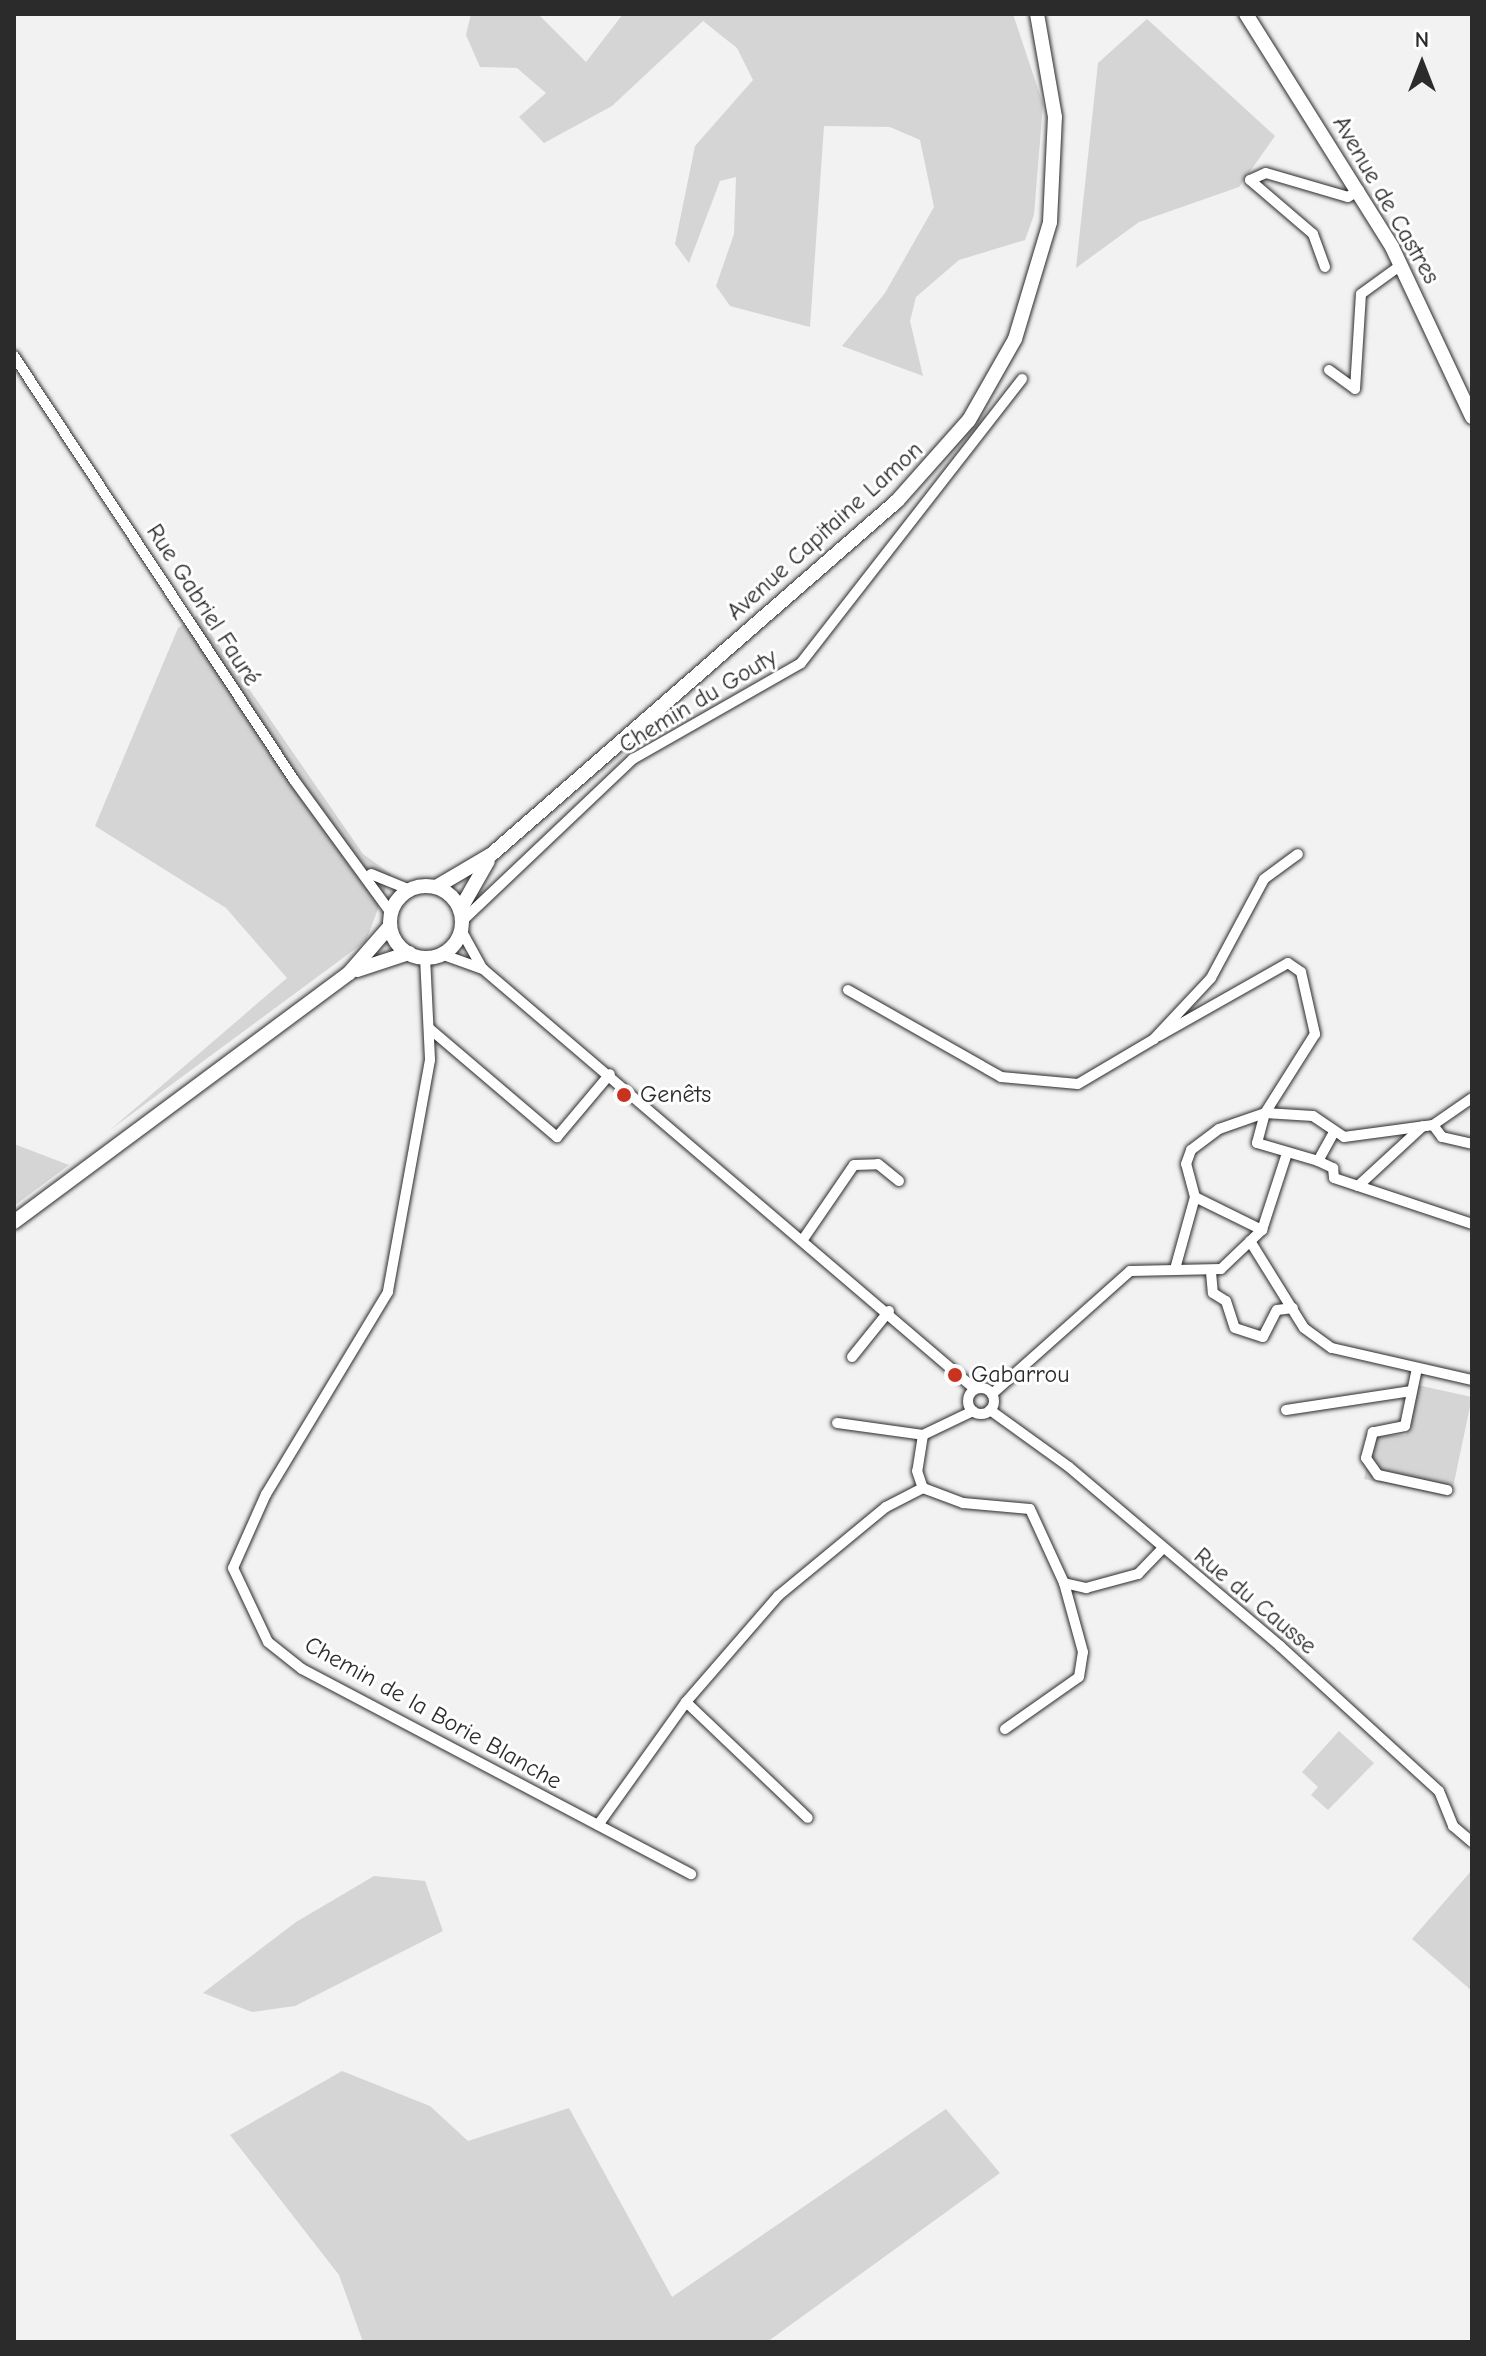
<!DOCTYPE html>
<meta charset="utf-8">
<style>
body{margin:0}
#map{position:relative;width:1486px;height:2356px;overflow:hidden;background:#f2f2f2;font-family:"Comic Neue",sans-serif}
div>[style]{position:absolute}
.green>*{inset:0;background:#d5d5d5}
.roads{filter:drop-shadow(0 0 2px #2b2b2b) drop-shadow(0 0 2px #2b2b2b)}
.minor>*{height:10px;margin:-5px;padding:0 5px;transform-origin:5px;border-radius:5px;background:#fff}
.minor>.ring{margin:-5px;padding:0;box-sizing:content-box;background:none;border:10px solid #fff;border-radius:50%}
.major>*{height:14px;margin:-7px;padding:0 7px;transform-origin:7px;border-radius:7px;background:#fff}
.major>.ring{margin:-7px;padding:0;box-sizing:content-box;background:none;border:14px solid #fff;border-radius:50%}
.dots>*{width:22px;height:22px;translate:-50% -50%;box-sizing:border-box;border:4px solid #fff;border-radius:50%}
span{translate:-50% -50%;white-space:nowrap;text-align:center;line-height:1.15;-webkit-text-stroke:6px #fff;paint-order:stroke}
.street-label{font-size:24px;color:#2b2b2b}
.poi-label{font-size:24px;color:#2b2b2b}
.left{translate:0 -50%;text-align:left}
.frame{position:absolute;inset:0;border:16px solid #2b2b2b;pointer-events:none}
.north{position:absolute;left:1382px;top:24px;width:80px;height:80px;-webkit-text-stroke:6px #fff;paint-order:stroke;rotate:0deg;font-size:22px;font-weight:700;line-height:32px;text-align:center;color:#2b2b2b}
.north::after{content:'';display:block;margin:auto;width:28px;height:36px;background:#2b2b2b;clip-path:polygon(50% 0,100% 100%,50% 72%,0 100%)}
</style>
<div id="map">
<div class="green">
<div style="clip-path:polygon(471px 14px,538px 14px,586px 62px,623px 14px,1013px 14px,1043px 104px,1034px 215px,1025px 240px,959px 260px,916px 297px,910px 321px,923px 376px,842px 346px,885px 293px,934px 207px,920px 140px,890px 127px,824px 126px,810px 327px,730px 306px,716px 286px,734px 234px,736px 177px,720px 181px,689px 263px,675px 244px,695px 146px,753px 80px,737px 48px,703px 21px,612px 106px,544px 143px,519px 117px,546px 93px,517px 68px,480px 67px,466px 35px)"></div>
<div style="clip-path:polygon(1147px 19px,1275px 136px,1239px 187px,1139px 222px,1076px 268px,1098px 63px)"></div>
<div style="clip-path:polygon(198px 615px,363px 854px,391px 874px,366px 941px,110px 1130px,287px 978px,226px 908px,95px 826px,178px 628px)"></div>
<div style="clip-path:polygon(14px 1144px,69px 1165px,14px 1206px)"></div>
<div style="clip-path:polygon(1417px 1385px,1472px 1397px,1451px 1497px,1364px 1479px,1373px 1436px,1406px 1435px)"></div>
<div style="clip-path:polygon(1339px 1731px,1374px 1763px,1328px 1810px,1311px 1795px,1318px 1787px,1302px 1772px)"></div>
<div style="clip-path:polygon(1472px 1870px,1472px 1991px,1412px 1939px)"></div>
<div style="clip-path:polygon(374px 1876px,425px 1881px,443px 1931px,295px 2006px,252px 2012px,203px 1993px,296px 1922px)"></div>
<div style="clip-path:polygon(342px 2071px,430px 2106px,468px 2141px,569px 2108px,672px 2297px,946px 2109px,1000px 2173px,767px 2342px,363px 2342px,339px 2275px,230px 2135px)"></div>
</div>
<div class="roads">
<div class="minor">
<div style="left:1325px;top:267px;width:35px;rotate:-110deg"></div>
<div style="left:1313px;top:234px;width:83px;rotate:-139.4deg"></div>
<div style="left:1250px;top:180px;width:17px;rotate:-24deg"></div>
<div style="left:1266px;top:173px;width:85px;rotate:16.3deg"></div>
<div style="left:1348px;top:197px;width:13px;rotate:-32deg"></div>
<div style="left:14px;top:356px;width:508px;rotate:56.56deg"></div>
<div style="left:294px;top:780px;width:165px;rotate:53.9deg"></div>
<div style="left:1329px;top:370px;width:32px;rotate:36deg"></div>
<div style="left:1355px;top:389px;width:95px;rotate:-86.4deg"></div>
<div style="left:1361px;top:294px;width:49px;rotate:-35.9deg"></div>
<div style="left:371px;top:874px;width:42px;rotate:22.3deg"></div>
<div style="left:462px;top:921px;width:236px;rotate:-43.5deg"></div>
<div style="left:633px;top:759px;width:193px;rotate:-29.7deg"></div>
<div style="left:801px;top:663px;width:360px;rotate:-52.1deg"></div>
<div style="left:461px;top:930px;width:43px;rotate:61.1deg"></div>
<div style="left:441px;top:954px;width:45px;rotate:19.7deg"></div>
<div style="left:483px;top:969px;width:647px;rotate:40.49deg"></div>
<div style="left:425px;top:957px;width:103px;rotate:87.2deg"></div>
<div style="left:430px;top:1060px;width:236px;rotate:100.3deg"></div>
<div style="left:388px;top:1292px;width:236px;rotate:121.1deg"></div>
<div style="left:266px;top:1494px;width:81px;rotate:114deg"></div>
<div style="left:233px;top:1568px;width:82px;rotate:64.7deg"></div>
<div style="left:268px;top:1642px;width:43px;rotate:38.5deg"></div>
<div style="left:302px;top:1669px;width:440px;rotate:27.8deg"></div>
<div style="left:848px;top:990px;width:176px;rotate:29.6deg"></div>
<div style="left:1001px;top:1077px;width:77px;rotate:5.2deg"></div>
<div style="left:1078px;top:1084px;width:88px;rotate:-30.6deg"></div>
<div style="left:1154px;top:1039px;width:83px;rotate:-46.9deg"></div>
<div style="left:1211px;top:978px;width:112px;rotate:-61.8deg"></div>
<div style="left:1264px;top:879px;width:42px;rotate:-36.3deg"></div>
<div style="left:430px;top:1029px;width:167px;rotate:40.4deg"></div>
<div style="left:557px;top:1137px;width:82px;rotate:-49.9deg"></div>
<div style="left:1159px;top:1036px;width:148px;rotate:-29.5deg"></div>
<div style="left:1288px;top:963px;width:16px;rotate:35deg"></div>
<div style="left:1301px;top:972px;width:64px;rotate:77.3deg"></div>
<div style="left:1315px;top:1034px;width:93px;rotate:122.3deg"></div>
<div style="left:1265px;top:1113px;width:48px;rotate:3.6deg"></div>
<div style="left:1313px;top:1116px;width:37px;rotate:34deg"></div>
<div style="left:1344px;top:1137px;width:90px;rotate:-7.7deg"></div>
<div style="left:1433px;top:1125px;width:47px;rotate:-34.7deg"></div>
<div style="left:1265px;top:1113px;width:31px;rotate:105deg"></div>
<div style="left:1257px;top:1143px;width:64px;rotate:16.4deg"></div>
<div style="left:1318px;top:1161px;width:17px;rotate:25deg"></div>
<div style="left:1333px;top:1168px;width:10px;rotate:84deg"></div>
<div style="left:1334px;top:1178px;width:145px;rotate:18.4deg"></div>
<div style="left:1433px;top:1125px;width:15px;rotate:53deg"></div>
<div style="left:1442px;top:1137px;width:31px;rotate:13deg"></div>
<div style="left:1318px;top:1161px;width:31px;rotate:-61deg"></div>
<div style="left:1358px;top:1186px;width:88px;rotate:-42.7deg"></div>
<div style="left:1195px;top:1197px;width:34px;rotate:-105deg"></div>
<div style="left:1186px;top:1164px;width:15px;rotate:-70deg"></div>
<div style="left:1191px;top:1150px;width:35px;rotate:-37deg"></div>
<div style="left:1219px;top:1129px;width:49px;rotate:-19.2deg"></div>
<div style="left:1195px;top:1197px;width:75px;rotate:26.2deg"></div>
<div style="left:804px;top:1238px;width:88px;rotate:-55.6deg"></div>
<div style="left:854px;top:1165px;width:24px;rotate:-2deg"></div>
<div style="left:878px;top:1164px;width:27px;rotate:39deg"></div>
<div style="left:1250px;top:1241px;width:102px;rotate:58.2deg"></div>
<div style="left:1304px;top:1328px;width:34px;rotate:36deg"></div>
<div style="left:1332px;top:1348px;width:144px;rotate:12.9deg"></div>
<div style="left:1175px;top:1269px;width:75px;rotate:-74.5deg"></div>
<div style="left:1211px;top:1272px;width:21px;rotate:85deg"></div>
<div style="left:1213px;top:1293px;width:15px;rotate:32deg"></div>
<div style="left:1226px;top:1301px;width:28px;rotate:72deg"></div>
<div style="left:1235px;top:1328px;width:29px;rotate:18deg"></div>
<div style="left:1263px;top:1337px;width:30px;rotate:-63deg"></div>
<div style="left:1277px;top:1310px;width:16px;rotate:-7deg"></div>
<div style="left:852px;top:1357px;width:59px;rotate:-51.2deg"></div>
<div style="left:1417px;top:1368px;width:59px;rotate:101.7deg"></div>
<div style="left:1405px;top:1426px;width:33px;rotate:169deg"></div>
<div style="left:1373px;top:1432px;width:27px;rotate:105deg"></div>
<div style="left:1366px;top:1458px;width:21px;rotate:55deg"></div>
<div style="left:1378px;top:1475px;width:71px;rotate:12.3deg"></div>
<div class="ring" style="left:968px;top:1388px;width:16px;height:16px"></div>
<div style="left:992px;top:1394px;width:185px;rotate:-41.7deg"></div>
<div style="left:1130px;top:1271px;width:91px;rotate:-1.3deg"></div>
<div style="left:1221px;top:1269px;width:57px;rotate:-43.6deg"></div>
<div style="left:1262px;top:1230px;width:81px;rotate:-72deg"></div>
<div style="left:990px;top:1410px;width:97px;rotate:35.8deg"></div>
<div style="left:1069px;top:1467px;width:277px;rotate:40.3deg"></div>
<div style="left:1280px;top:1646px;width:215px;rotate:42.4deg"></div>
<div style="left:1439px;top:1791px;width:38px;rotate:68deg"></div>
<div style="left:1453px;top:1826px;width:25px;rotate:40deg"></div>
<div style="left:1286px;top:1410px;width:127px;rotate:-8.6deg"></div>
<div style="left:973px;top:1411px;width:55px;rotate:154.4deg"></div>
<div style="left:923px;top:1435px;width:36px;rotate:99deg"></div>
<div style="left:917px;top:1471px;width:18px;rotate:71deg"></div>
<div style="left:923px;top:1488px;width:43px;rotate:20.6deg"></div>
<div style="left:963px;top:1503px;width:67px;rotate:5.1deg"></div>
<div style="left:1030px;top:1509px;width:81px;rotate:65.3deg"></div>
<div style="left:1064px;top:1583px;width:23px;rotate:13deg"></div>
<div style="left:1086px;top:1588px;width:54px;rotate:-15.1deg"></div>
<div style="left:1138px;top:1574px;width:35px;rotate:-46deg"></div>
<div style="left:837px;top:1423px;width:87px;rotate:7.9deg"></div>
<div style="left:686px;top:1702px;width:168px;rotate:43.6deg"></div>
<div style="left:1005px;top:1729px;width:90px;rotate:-35.1deg"></div>
<div style="left:1079px;top:1677px;width:25px;rotate:-81deg"></div>
<div style="left:1083px;top:1652px;width:72px;rotate:-105.4deg"></div>
<div style="left:598px;top:1825px;width:151px;rotate:-54.4deg"></div>
<div style="left:686px;top:1702px;width:140px;rotate:-49deg"></div>
<div style="left:778px;top:1596px;width:140px;rotate:-39.5deg"></div>
<div style="left:886px;top:1507px;width:42px;rotate:-27.2deg"></div>
</div>
<div class="major">
<div style="left:1246px;top:14px;width:275px;rotate:57.9deg"></div>
<div style="left:1392px;top:247px;width:188px;rotate:64.8deg"></div>
<div class="ring" style="left:390px;top:886px;width:58px;height:58px"></div>
<div style="left:436px;top:887px;width:65px;rotate:-30.5deg"></div>
<div style="left:492px;top:854px;width:537px;rotate:-41.08deg"></div>
<div style="left:897px;top:501px;width:108px;rotate:-48.4deg"></div>
<div style="left:969px;top:420px;width:93px;rotate:-60.4deg"></div>
<div style="left:1015px;top:339px;width:122px;rotate:-73.3deg"></div>
<div style="left:1050px;top:222px;width:105px;rotate:-87.3deg"></div>
<div style="left:1055px;top:117px;width:105px;rotate:-99.9deg"></div>
<div style="left:460px;top:910px;width:56px;rotate:-60.3deg"></div>
<div style="left:357px;top:970px;width:55px;rotate:-18.1deg"></div>
<div style="left:14px;top:1222px;width:417px;rotate:-36.6deg"></div>
<div style="left:349px;top:973px;width:62px;rotate:-48.9deg"></div>
</div>
</div>
<div class="dots">
<div style="left:624px;top:1095px;background:#c8321e"></div>
<div style="left:955px;top:1375px;background:#c8321e"></div>
</div>
<div class="street-label">
<span style="left:1386px;top:200px;rotate:60deg">Avenue de Castres</span>
<span style="left:825px;top:531px;rotate:-42deg">Avenue Capitaine Lamon</span>
<span style="left:203px;top:605px;rotate:57deg">Rue Gabriel Fauré</span>
<span style="left:698px;top:701px;rotate:-31deg">Chemin du Gouty</span>
<span style="left:1255px;top:1601px;rotate:40deg">Rue du Causse</span>
<span style="left:433px;top:1713px;rotate:29deg">Chemin de la Borie Blanche</span>
</div>
<div class="poi-label">
<span class="left" style="left:640px;top:1095px">Genêts</span>
<span class="left" style="left:971px;top:1375px">Gabarrou</span>
</div>
<div class="frame"></div>
<div class="north">N</div>
</div>
